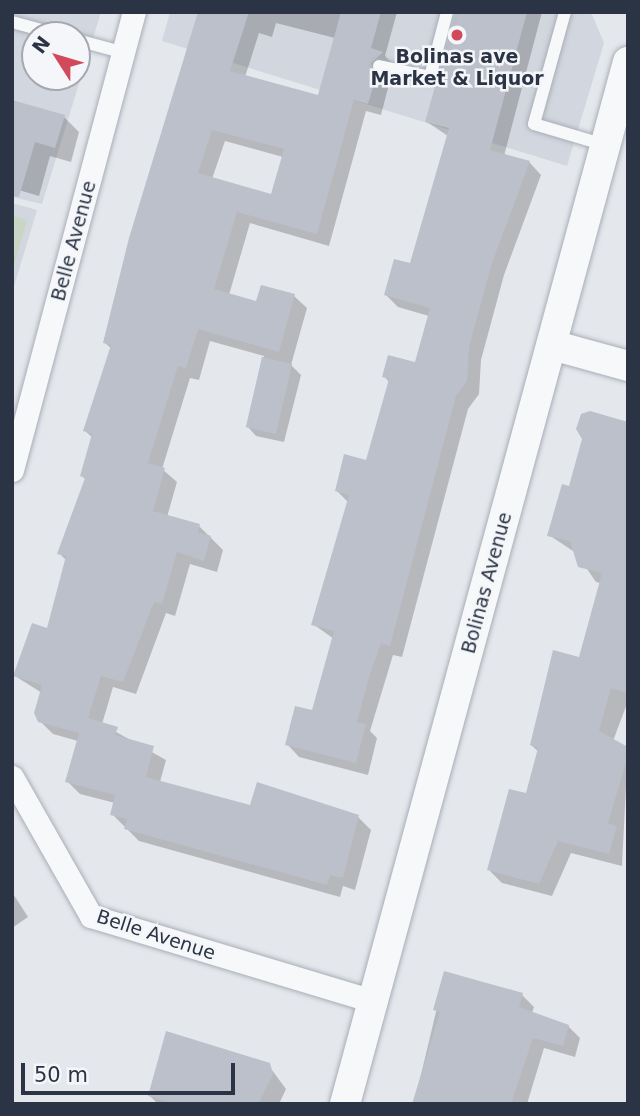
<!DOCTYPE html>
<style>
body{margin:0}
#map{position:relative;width:640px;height:1116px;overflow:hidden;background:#e4e7ec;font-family:"DejaVu Sans",sans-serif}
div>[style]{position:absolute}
.built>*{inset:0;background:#d2d6de}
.green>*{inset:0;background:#c9d6c5}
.shadow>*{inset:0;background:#0003}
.building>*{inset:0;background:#bbc0ca;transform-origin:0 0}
.roads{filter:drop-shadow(0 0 2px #a9aeb7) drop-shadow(0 0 2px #a9aeb7)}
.service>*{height:12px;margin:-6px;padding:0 6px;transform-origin:6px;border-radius:6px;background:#f7f8fa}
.minor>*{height:23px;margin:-11.5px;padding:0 11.5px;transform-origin:11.5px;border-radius:11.5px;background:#f7f8fa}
.tertiary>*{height:30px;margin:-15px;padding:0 15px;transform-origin:15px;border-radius:15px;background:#f7f8fa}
.dots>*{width:19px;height:19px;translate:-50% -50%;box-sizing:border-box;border:4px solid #f4f6f9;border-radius:50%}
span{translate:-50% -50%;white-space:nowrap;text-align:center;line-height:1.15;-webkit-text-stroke:5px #f4f6f9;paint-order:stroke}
.poi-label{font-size:19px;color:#2b3445;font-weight:700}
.street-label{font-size:19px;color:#2b3445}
.frame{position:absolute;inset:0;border:14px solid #2b3445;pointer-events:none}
.north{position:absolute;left:21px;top:21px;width:70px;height:70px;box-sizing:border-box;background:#f4f6f9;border:2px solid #a4a8b1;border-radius:50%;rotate:307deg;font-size:19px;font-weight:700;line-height:28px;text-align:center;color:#2b3445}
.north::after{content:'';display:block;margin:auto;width:24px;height:32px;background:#d1495b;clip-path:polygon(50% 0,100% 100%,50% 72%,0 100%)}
.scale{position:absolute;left:21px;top:1063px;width:214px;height:32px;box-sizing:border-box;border:4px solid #2b3445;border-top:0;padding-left:9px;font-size:21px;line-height:24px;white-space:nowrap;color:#2b3445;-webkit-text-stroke:5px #f4f6f9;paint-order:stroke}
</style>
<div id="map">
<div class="built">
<div style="clip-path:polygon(evenodd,12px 12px,101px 12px,42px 204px,12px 197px,12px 12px,35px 35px,77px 35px,77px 77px,35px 77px,35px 35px)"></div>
<div style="clip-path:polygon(170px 12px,591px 12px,604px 43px,567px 166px,162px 41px)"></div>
<div style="clip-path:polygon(12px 203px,37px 210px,12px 293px)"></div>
</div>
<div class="green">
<div style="clip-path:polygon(12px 215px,27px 220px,12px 272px)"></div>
</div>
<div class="shadow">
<div style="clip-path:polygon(evenodd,200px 12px,397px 12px,385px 56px,394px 65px,382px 77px,388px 88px,381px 115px,366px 111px,329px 246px,250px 223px,229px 295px,258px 304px,294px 296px,307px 308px,291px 365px,301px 375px,284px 442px,256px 436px,247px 426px,264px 356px,210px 341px,199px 380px,190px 378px,162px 469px,177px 482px,167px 517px,199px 526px,223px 550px,217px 572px,190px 564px,175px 616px,166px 613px,136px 694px,113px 687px,102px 724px,166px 760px,160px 782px,251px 807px,358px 817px,371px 830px,355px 890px,343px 886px,340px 897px,139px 841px,112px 814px,115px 803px,80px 794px,67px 781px,78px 741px,53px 734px,40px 721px,42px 693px,15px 676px,48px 630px,66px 560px,59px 553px,86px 480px,82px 476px,93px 438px,85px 431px,112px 349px,105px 343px,200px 12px,276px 23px,335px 38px,319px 98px,245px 77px,259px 33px,272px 37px,276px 23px,200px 12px,225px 141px,283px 157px,272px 196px,212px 179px,225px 141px)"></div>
<div style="clip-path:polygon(457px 12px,542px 12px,504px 156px,529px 162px,541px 175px,504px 275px,481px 360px,479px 394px,468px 409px,402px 657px,393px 655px,370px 731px,377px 738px,368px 775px,299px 757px,287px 744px,313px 712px,334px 639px,313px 624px,349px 503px,337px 491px,367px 462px,389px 382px,384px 376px,416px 364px,429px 316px,398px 307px,386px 295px,411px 265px,448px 136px,427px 122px)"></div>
<div style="clip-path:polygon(12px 101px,64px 117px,79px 132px,71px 162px,50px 156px,39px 196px,12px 188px)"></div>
<div style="clip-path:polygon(571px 488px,621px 589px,596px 582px,576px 553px,549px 535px)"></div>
<div style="clip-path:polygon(628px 618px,628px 701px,613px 741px,628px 748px,622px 866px,571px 853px,552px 896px,502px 883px,489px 870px,527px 796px,539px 752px,531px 745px,580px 659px)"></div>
<div style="clip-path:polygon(12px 892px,28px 917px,12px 928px)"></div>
<div style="clip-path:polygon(445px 974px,522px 995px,534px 1007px,532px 1013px,568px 1026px,580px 1038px,575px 1057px,544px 1048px,527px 1104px,414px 1104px)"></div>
<div style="clip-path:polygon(266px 1062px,286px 1089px,279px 1104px,158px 1104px,150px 1096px)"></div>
</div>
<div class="building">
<div style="clip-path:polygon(evenodd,198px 12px,249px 12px,230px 71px,318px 95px,341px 12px,381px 12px,371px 48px,383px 52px,371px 64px,377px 74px,368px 104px,354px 100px,317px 234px,237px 212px,214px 289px,256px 301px,261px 285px,295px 294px,279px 352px,198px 329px,186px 368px,178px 366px,148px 463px,165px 468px,153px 511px,200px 524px,198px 532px,211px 536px,204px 561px,177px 552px,162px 604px,154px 602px,123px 682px,101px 676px,88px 718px,118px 727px,115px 735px,154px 746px,146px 777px,250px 805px,257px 782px,359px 815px,343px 878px,330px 875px,327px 885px,124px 829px,127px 819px,110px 815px,115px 795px,65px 782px,79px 733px,38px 722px,34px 713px,42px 685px,13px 676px,32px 623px,47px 628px,66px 556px,57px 554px,85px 478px,80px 476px,92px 434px,83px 431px,111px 345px,103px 343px,129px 238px,198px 12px,212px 130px,284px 149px,271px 194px,198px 173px,212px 130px)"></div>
<div style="clip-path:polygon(456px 12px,527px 12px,490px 150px,530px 161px,492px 263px,469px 347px,467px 381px,456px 396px,390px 646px,381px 643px,369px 677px,357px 722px,366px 724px,356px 763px,285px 745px,295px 706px,312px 710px,334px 631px,311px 625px,349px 495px,335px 491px,344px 454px,366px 460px,389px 379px,382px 377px,388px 355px,415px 362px,430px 308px,384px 295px,394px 259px,410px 263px,449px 128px,425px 122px)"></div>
<div style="clip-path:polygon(12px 100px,65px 115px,55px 148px,35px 142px,19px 197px,12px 196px)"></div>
<div style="left:262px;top:357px;width:31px;height:72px;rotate:13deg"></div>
<div style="clip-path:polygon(590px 411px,628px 422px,628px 693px,611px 688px,599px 731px,628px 747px,628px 756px,608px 823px,617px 826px,609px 854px,558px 841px,539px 884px,487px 870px,509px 789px,526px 793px,538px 748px,530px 745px,553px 650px,579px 657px,602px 573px,578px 567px,570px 541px,547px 536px,562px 484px,569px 486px,582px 439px,576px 429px,581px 414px)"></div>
<div style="clip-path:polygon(444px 971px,523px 993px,519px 1007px,569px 1025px,563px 1046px,533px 1038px,511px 1104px,412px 1104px,440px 1012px,433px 1010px)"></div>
<div style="clip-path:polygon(166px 1031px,270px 1063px,273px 1074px,258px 1104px,175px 1104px,148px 1096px)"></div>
</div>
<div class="roads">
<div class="service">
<div style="left:565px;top:12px;width:116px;rotate:105.5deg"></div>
<div style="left:534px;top:124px;width:74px;rotate:16.5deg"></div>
<div style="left:12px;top:22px;width:50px;rotate:15.2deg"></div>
<div style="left:77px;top:40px;width:50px;rotate:15.2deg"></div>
<div style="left:379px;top:66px;width:52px;rotate:12.2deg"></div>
<div style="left:430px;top:77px;width:67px;rotate:-75.3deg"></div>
</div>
<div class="minor">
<div style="left:12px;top:470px;width:474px;rotate:-75.1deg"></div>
<div style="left:12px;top:777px;width:160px;rotate:60.4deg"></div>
<div style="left:91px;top:916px;width:295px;rotate:16.8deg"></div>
</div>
<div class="tertiary">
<div style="left:552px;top:345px;width:79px;rotate:15.4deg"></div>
<div style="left:345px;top:1104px;width:1080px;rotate:-74.81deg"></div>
</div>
</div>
<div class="dots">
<div style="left:457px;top:35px;background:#d1495b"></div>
</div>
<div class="poi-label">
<span style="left:457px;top:68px">Bolinas ave<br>Market &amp; Liquor</span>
</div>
<div class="street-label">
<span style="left:74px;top:241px;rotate:-75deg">Belle Avenue</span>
<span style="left:487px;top:583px;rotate:-75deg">Bolinas Avenue</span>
<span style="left:156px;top:935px;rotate:18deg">Belle Avenue</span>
</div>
<div class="frame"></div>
<div class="north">N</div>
<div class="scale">50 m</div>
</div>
